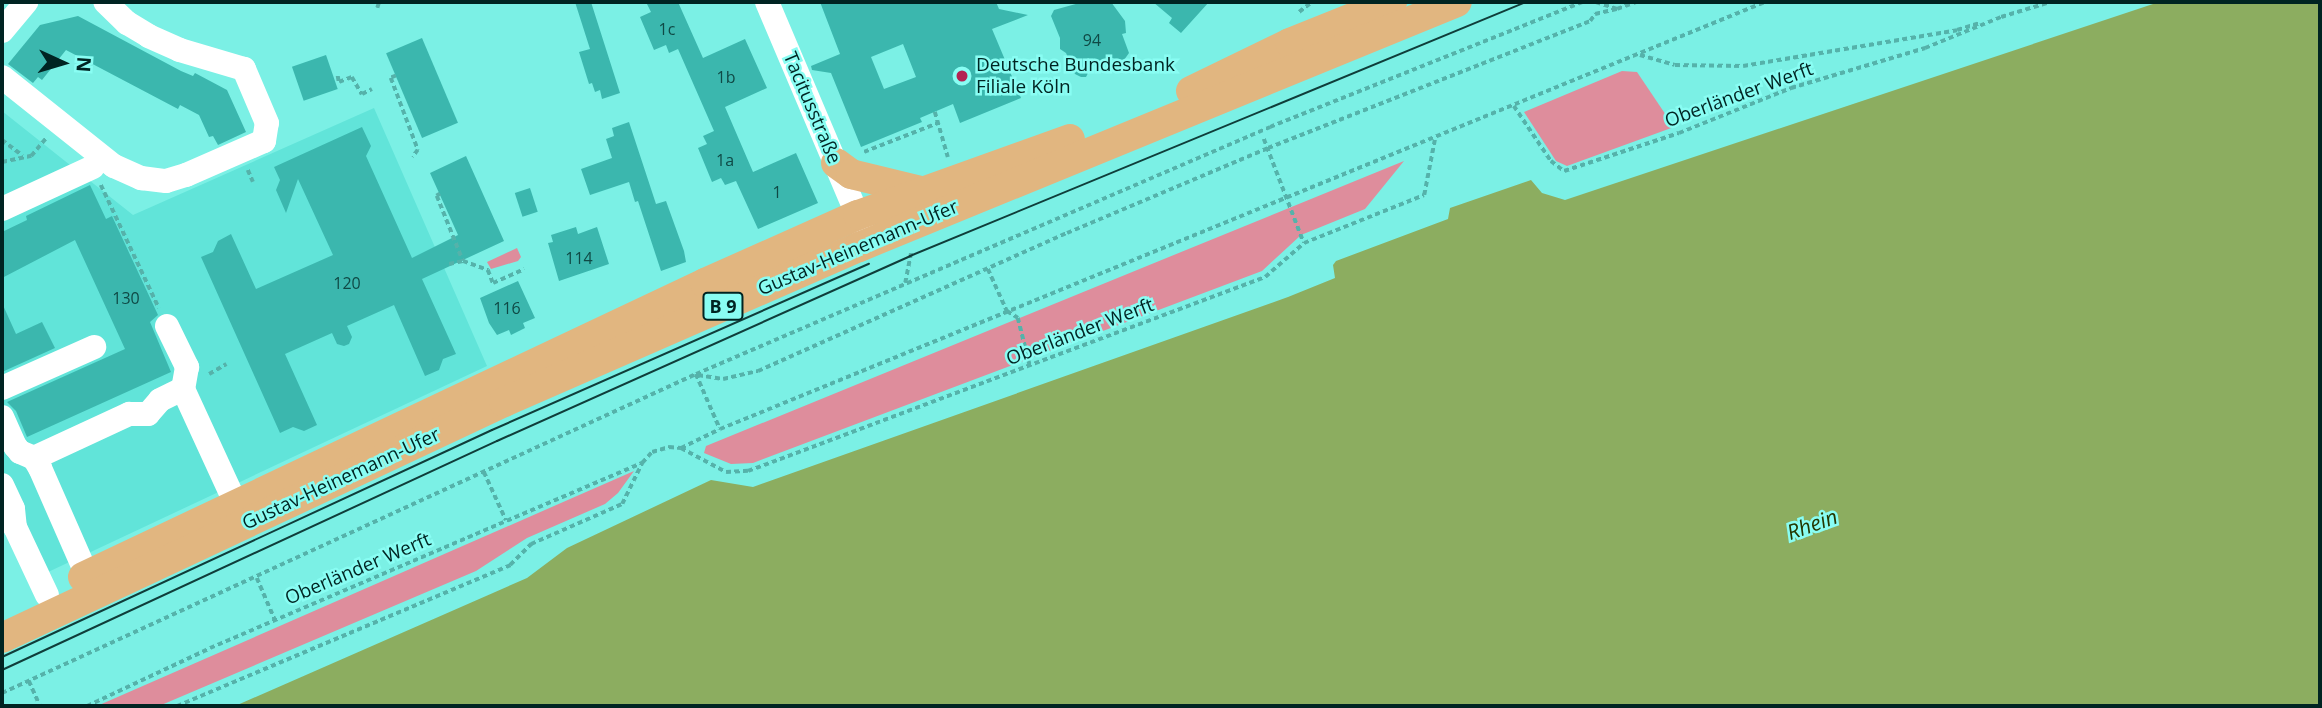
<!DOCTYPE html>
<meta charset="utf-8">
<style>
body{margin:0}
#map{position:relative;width:2322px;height:708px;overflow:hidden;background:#7bf0e5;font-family:"Open Sans",sans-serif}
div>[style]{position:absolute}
.built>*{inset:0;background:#61e4d9}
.green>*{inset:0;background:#de8d9c}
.water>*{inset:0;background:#8cad60}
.building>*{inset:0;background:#3bb7ae;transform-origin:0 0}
.path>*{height:3.5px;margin-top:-1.75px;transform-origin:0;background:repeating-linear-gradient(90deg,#55b2aa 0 5px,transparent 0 8.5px)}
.minor>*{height:24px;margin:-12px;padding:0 12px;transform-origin:12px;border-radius:12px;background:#fff}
.major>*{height:30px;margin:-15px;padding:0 15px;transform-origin:15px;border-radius:15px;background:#e1b680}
.tram>*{height:2px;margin:-1px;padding:0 1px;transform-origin:1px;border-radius:1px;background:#0f3d3a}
.dots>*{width:19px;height:19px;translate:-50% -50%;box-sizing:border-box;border:4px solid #89fdf3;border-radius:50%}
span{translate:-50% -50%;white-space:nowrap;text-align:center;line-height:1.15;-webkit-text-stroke:5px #89fdf3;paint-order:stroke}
.number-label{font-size:16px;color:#0f4945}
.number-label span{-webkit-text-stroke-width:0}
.shield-label span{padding:2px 5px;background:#89fdf3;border:2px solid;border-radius:5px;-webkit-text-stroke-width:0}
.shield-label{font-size:18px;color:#002422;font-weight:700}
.poi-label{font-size:19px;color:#002422}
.left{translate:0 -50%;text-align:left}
.street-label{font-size:19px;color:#002422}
.water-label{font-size:21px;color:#243700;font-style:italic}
.frame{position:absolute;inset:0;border:4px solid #002422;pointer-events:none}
.north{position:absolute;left:28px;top:28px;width:70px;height:70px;-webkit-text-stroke:5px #89fdf3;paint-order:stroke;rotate:94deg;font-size:19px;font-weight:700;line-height:28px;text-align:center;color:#002422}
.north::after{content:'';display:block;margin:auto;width:24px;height:32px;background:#002422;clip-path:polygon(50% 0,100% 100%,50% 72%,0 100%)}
</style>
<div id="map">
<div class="built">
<div style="clip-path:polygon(374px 108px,487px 366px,46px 573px,2px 469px,2px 111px,133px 215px)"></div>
</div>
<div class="green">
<div style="clip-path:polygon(1622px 71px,1637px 72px,1674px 127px,1567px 166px,1556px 161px,1524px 112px)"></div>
<div style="clip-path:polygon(1404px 161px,1365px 209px,1301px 235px,1262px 271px,753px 463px,731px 464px,704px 453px,706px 446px)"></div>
<div style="clip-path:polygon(517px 248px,521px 257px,518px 261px,491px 269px,487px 262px)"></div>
<div style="clip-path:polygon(634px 471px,618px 493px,605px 504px,527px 538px,476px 571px,159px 706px,97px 706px)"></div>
</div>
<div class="water">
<div style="clip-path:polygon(2159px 2px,2320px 2px,2320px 706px,235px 706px,527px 578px,567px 548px,711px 480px,753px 487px,1288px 297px,1335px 278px,1333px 265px,1336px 261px,1448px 219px,1450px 208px,1531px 180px,1542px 193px,1565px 200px)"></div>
</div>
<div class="building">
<div style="clip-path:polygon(575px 2px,591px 2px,620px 93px,602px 99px,600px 90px,595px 92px,592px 83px,589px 84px,579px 52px,590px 49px)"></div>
<div style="clip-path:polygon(646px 2px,678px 2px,703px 58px,745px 39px,767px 88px,725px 107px,753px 172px,796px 153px,818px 203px,758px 229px,736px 181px,725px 185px,721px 178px,712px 182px,698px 148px,707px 144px,703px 136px,714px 131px,678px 49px,669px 53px,666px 45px,654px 50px,640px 17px,651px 12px)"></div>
<div style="clip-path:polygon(evenodd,820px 2px,996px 2px,999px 9px,1028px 15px,992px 29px,1021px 98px,960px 123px,953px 104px,920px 118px,922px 122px,861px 147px,831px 73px,812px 70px,811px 66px,840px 54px,820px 2px,903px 44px,916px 77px,884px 89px,871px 57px,903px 44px)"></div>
<div style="clip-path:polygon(1083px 2px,1111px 2px,1125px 21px,1126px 33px,1122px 34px,1129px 53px,1124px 60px,1112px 58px,1091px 67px,1086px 77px,1081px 77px,1075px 74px,1066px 53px,1060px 49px,1060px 38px,1051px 16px,1054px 10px)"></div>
<div style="clip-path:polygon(1153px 2px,1209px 2px,1181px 33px,1169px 23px,1172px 18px)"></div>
<div style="clip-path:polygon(78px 16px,181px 71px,193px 76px,195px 73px,227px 90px,246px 132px,218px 145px,213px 136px,209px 137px,199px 115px,180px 105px,178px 109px,66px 50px,42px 80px,38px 77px,33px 83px,8px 64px,40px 25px)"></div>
<div style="left:422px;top:38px;width:92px;height:39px;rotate:67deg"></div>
<div style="left:326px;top:55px;width:36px;height:36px;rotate:71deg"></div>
<div style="clip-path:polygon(629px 122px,656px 204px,666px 201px,684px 251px,686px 262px,661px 271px,638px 201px,635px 202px,629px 182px,590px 195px,581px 169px,612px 158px,606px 139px,614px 136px,612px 128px)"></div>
<div style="clip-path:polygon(362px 127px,371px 146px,366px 156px,412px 258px,458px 235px,430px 173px,466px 156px,504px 241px,422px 279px,456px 354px,443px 359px,439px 370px,425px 376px,394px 305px,347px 326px,352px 337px,349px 344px,344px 346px,337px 344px,332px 333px,285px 354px,317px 425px,304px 431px,293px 427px,280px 433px,201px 257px,213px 252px,218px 241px,231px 234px,256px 289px,333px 255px,298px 179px,286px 213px,276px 190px,280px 180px,274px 167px)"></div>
<div style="clip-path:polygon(90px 185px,106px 219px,112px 216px,158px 315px,150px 322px,171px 372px,27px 437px,16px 411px,7px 402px,125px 349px,75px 240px,2px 278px,2px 232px,27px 220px,26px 216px)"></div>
<div style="left:530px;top:188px;width:25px;height:16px;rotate:72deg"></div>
<div style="clip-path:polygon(576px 227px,578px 234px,597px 227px,609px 264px,559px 281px,548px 243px,553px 242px,551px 235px)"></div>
<div style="clip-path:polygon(518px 281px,535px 318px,523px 323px,525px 328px,511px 335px,509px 330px,497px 335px,489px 323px,480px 298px)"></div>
<div style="clip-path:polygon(2px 303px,16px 334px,42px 322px,55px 348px,2px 372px)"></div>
</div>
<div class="path">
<div style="left:1596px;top:2px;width:22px;rotate:18deg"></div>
<div style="left:1617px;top:9px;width:20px;rotate:-20deg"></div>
<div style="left:377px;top:8px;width:6px;rotate:-72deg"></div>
<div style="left:1299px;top:12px;width:16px;rotate:-38deg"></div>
<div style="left:2001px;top:17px;width:51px;rotate:-17deg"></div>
<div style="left:1640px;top:55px;width:36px;rotate:16deg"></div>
<div style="left:1675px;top:65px;width:68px;rotate:0.8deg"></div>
<div style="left:1743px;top:66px;width:217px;rotate:-9.5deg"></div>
<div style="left:1957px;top:30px;width:24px;rotate:-17deg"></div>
<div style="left:338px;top:76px;width:6px;rotate:81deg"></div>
<div style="left:339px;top:82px;width:14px;rotate:-21deg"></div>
<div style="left:352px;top:77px;width:20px;rotate:60deg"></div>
<div style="left:362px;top:94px;width:11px;rotate:-27deg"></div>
<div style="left:396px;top:76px;width:5px;rotate:158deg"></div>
<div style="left:391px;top:78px;width:77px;rotate:69.4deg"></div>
<div style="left:418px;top:150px;width:9px;rotate:126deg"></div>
<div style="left:1514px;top:106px;width:66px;rotate:56.1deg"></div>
<div style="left:1551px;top:161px;width:16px;rotate:38deg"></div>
<div style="left:1564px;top:171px;width:121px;rotate:-18.3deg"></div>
<div style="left:1679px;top:133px;width:121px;rotate:-21.9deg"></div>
<div style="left:1791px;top:88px;width:140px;rotate:-16.6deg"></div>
<div style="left:1925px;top:48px;width:82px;rotate:-22.2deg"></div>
<div style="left:935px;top:112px;width:47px;rotate:73.9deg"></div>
<div style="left:1264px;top:139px;width:111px;rotate:69deg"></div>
<div style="left:2px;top:140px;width:26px;rotate:37deg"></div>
<div style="left:864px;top:152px;width:79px;rotate:-21.4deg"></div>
<div style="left:2px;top:162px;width:30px;rotate:-12deg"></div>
<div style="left:31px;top:156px;width:25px;rotate:-50deg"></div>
<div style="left:248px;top:170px;width:13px;rotate:67deg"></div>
<div style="left:101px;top:185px;width:136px;rotate:64.8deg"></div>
<div style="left:440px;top:194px;width:4px;rotate:146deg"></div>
<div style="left:437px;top:196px;width:70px;rotate:68.2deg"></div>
<div style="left:463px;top:261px;width:27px;rotate:20deg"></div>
<div style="left:488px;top:270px;width:14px;rotate:69deg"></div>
<div style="left:493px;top:283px;width:34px;rotate:-24deg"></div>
<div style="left:449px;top:264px;width:14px;rotate:-12deg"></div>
<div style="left:988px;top:269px;width:46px;rotate:65.7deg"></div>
<div style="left:1007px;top:311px;width:13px;rotate:32deg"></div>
<div style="left:1018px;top:318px;width:49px;rotate:76deg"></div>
<div style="left:905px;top:283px;width:31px;rotate:-79deg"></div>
<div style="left:209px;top:374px;width:20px;rotate:-30deg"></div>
<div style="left:696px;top:374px;width:60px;rotate:66.4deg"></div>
<div style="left:698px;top:375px;width:25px;rotate:9deg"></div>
<div style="left:723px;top:379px;width:36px;rotate:-13deg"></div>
<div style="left:758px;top:371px;width:338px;rotate:-24.1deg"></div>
<div style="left:1067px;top:233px;width:218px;rotate:-22.9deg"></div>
<div style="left:1268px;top:148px;width:346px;rotate:-21.5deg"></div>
<div style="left:1590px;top:21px;width:9px;rotate:-54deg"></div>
<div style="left:1595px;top:14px;width:23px;rotate:-13deg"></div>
<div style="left:681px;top:448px;width:43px;rotate:-26deg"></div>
<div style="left:720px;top:429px;width:1129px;rotate:-22.23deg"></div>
<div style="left:484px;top:472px;width:53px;rotate:65.4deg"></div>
<div style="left:257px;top:578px;width:46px;rotate:66.8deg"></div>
<div style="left:29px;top:681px;width:27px;rotate:66deg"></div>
<div style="left:2px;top:693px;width:764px;rotate:-24.69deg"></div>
<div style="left:696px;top:374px;width:625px;rotate:-23.28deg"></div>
<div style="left:1270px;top:127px;width:336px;rotate:-21.8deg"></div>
<div style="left:87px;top:706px;width:136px;rotate:-25.2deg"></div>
<div style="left:210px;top:648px;width:470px;rotate:-23.2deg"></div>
<div style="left:177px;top:706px;width:362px;rotate:-22.9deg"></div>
<div style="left:510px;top:565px;width:30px;rotate:-45deg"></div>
<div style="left:531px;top:544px;width:99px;rotate:-23.7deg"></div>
<div style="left:622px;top:504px;width:46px;rotate:-64deg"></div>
<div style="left:642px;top:463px;width:15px;rotate:-48deg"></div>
<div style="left:652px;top:452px;width:18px;rotate:-16deg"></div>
<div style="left:669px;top:447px;width:12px;rotate:5deg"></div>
<div style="left:681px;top:448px;width:51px;rotate:28.1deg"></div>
<div style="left:726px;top:472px;width:22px;rotate:-3deg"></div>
<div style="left:748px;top:471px;width:552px;rotate:-20.57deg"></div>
<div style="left:1265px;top:277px;width:52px;rotate:-41.1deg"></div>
<div style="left:1304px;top:243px;width:129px;rotate:-21.8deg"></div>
<div style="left:1424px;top:195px;width:58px;rotate:-79.1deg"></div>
</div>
<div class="minor">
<div style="left:767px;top:2px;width:248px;rotate:67deg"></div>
<div style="left:2px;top:31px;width:38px;rotate:-50deg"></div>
<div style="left:2px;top:77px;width:143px;rotate:38.5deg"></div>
<div style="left:114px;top:166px;width:30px;rotate:24deg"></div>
<div style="left:141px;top:178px;width:25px;rotate:7deg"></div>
<div style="left:166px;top:181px;width:21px;rotate:-17deg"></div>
<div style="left:186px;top:175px;width:85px;rotate:-23.6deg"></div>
<div style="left:264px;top:141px;width:18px;rotate:-81deg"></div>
<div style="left:267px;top:123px;width:59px;rotate:-113.1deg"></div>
<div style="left:244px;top:69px;width:67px;rotate:-163.5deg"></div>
<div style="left:180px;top:50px;width:34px;rotate:-156deg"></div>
<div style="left:149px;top:36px;width:26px;rotate:-149deg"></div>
<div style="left:127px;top:23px;width:30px;rotate:-136deg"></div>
<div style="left:2px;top:209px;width:100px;rotate:-24.8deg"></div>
<div style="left:167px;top:326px;width:46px;rotate:64deg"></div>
<div style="left:187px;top:367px;width:22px;rotate:100deg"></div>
<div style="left:2px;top:388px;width:101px;rotate:-24deg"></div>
<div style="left:2px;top:417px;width:32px;rotate:66deg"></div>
<div style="left:15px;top:446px;width:8px;rotate:50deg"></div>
<div style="left:20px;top:452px;width:15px;rotate:23deg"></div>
<div style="left:34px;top:458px;width:12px;rotate:59deg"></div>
<div style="left:40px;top:468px;width:117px;rotate:66.3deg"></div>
<div style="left:34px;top:458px;width:105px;rotate:-24.9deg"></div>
<div style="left:129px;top:414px;width:19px"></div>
<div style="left:148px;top:414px;width:18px;rotate:-49deg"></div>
<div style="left:160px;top:400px;width:25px;rotate:-26deg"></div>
<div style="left:183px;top:389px;width:127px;rotate:65.3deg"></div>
<div style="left:2px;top:485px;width:26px;rotate:65deg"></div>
<div style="left:13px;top:509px;width:18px;rotate:84deg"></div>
<div style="left:15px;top:527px;width:75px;rotate:64.8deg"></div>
</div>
<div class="major">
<div style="left:1191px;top:91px;width:110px;rotate:-25.9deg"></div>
<div style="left:1290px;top:43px;width:110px;rotate:-21.9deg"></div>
<div style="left:836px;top:163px;width:19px;rotate:36deg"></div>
<div style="left:851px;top:174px;width:71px;rotate:13.8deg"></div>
<div style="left:83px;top:577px;width:688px;rotate:-25.3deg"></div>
<div style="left:705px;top:283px;width:167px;rotate:-24deg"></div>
<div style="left:858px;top:215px;width:225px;rotate:-19.7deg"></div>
<div style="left:2px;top:638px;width:555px;rotate:-25.18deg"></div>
<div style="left:504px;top:402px;width:387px;rotate:-23.6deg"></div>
<div style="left:859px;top:247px;width:646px;rotate:-22.28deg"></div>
</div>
<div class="tram">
<div style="left:2px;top:657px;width:540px;rotate:-24.86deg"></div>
<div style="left:492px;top:430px;width:412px;rotate:-23.8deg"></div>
<div style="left:2px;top:670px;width:545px;rotate:-24.83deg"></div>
<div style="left:497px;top:441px;width:453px;rotate:-24.1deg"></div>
<div style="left:910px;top:256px;width:666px;rotate:-22.41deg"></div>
</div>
<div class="dots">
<div style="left:962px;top:76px;background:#b32252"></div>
</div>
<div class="number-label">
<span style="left:667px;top:29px">1c</span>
<span style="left:1092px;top:40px">94</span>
<span style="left:726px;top:77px">1b</span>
<span style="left:725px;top:160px">1a</span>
<span style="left:777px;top:192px">1</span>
<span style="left:579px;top:258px">114</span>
<span style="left:347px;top:283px">120</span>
<span style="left:126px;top:298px">130</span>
<span style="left:507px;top:308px">116</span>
</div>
<div class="shield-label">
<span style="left:723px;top:306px">B 9</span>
</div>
<div class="poi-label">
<span class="left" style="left:976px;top:76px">Deutsche Bundesbank<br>Filiale Köln</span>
</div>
<div class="street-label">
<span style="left:1739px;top:95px;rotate:-20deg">Oberländer Werft</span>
<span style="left:812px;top:108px;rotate:67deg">Tacitusstraße</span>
<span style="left:858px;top:248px;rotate:-23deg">Gustav-Heinemann-Ufer</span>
<span style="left:1080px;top:332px;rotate:-21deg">Oberländer Werft</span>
<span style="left:341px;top:479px;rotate:-25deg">Gustav-Heinemann-Ufer</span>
<span style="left:358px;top:569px;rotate:-23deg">Oberländer Werft</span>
</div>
<div class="water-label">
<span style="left:1812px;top:524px;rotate:-20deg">Rhein</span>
</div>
<div class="frame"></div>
<div class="north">N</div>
</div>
